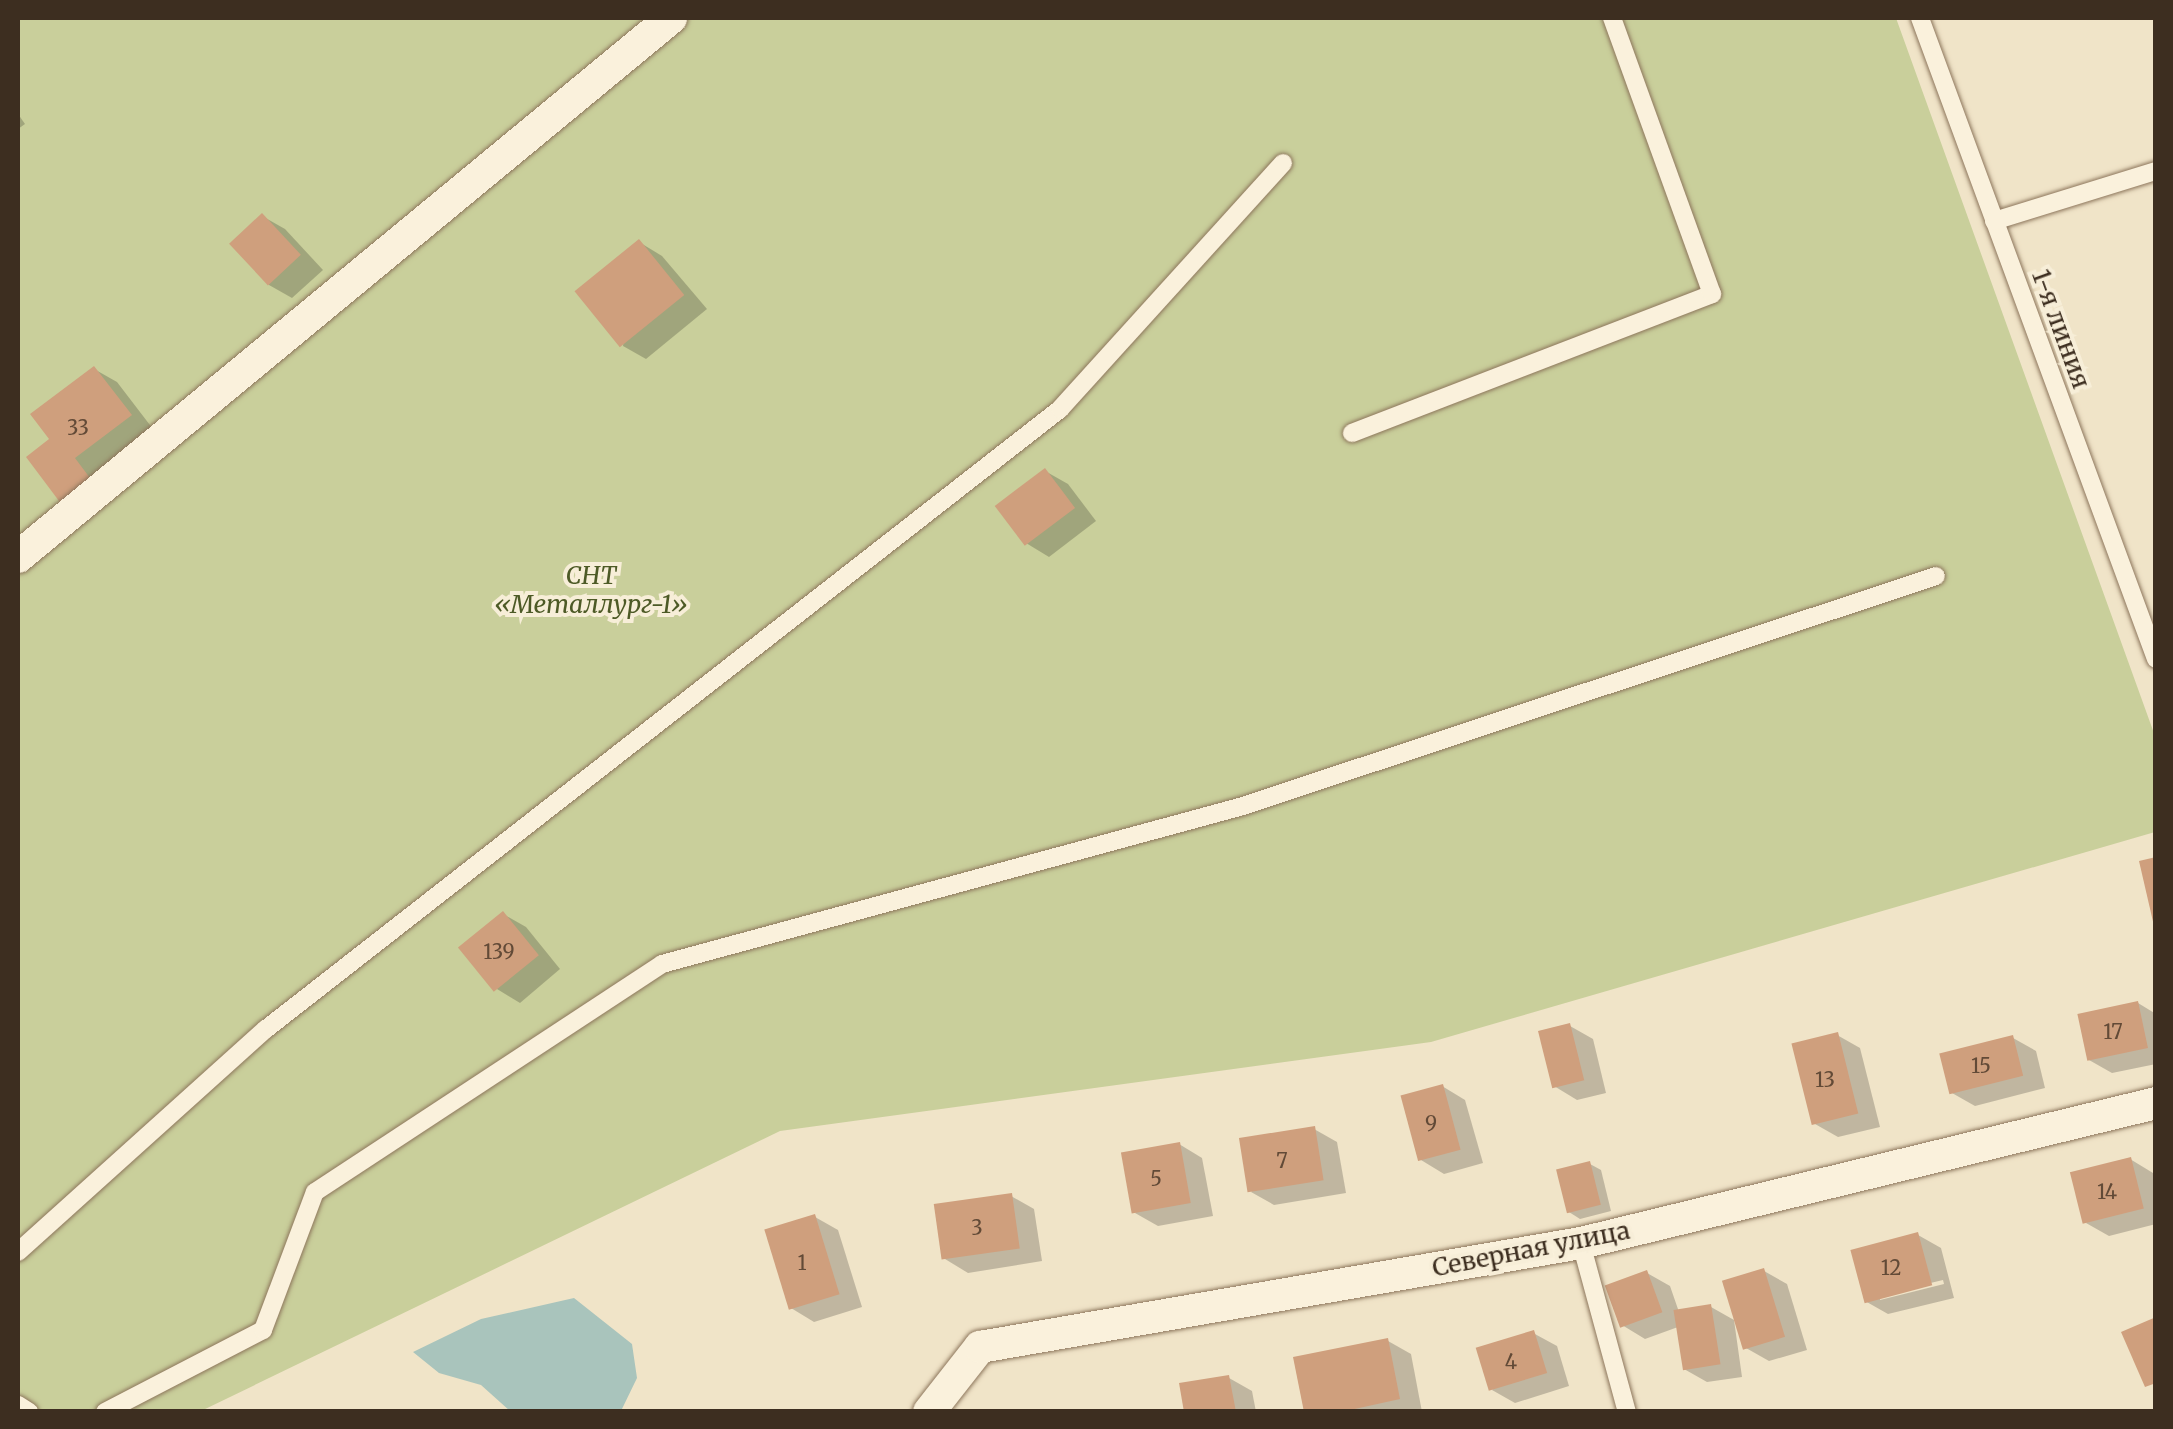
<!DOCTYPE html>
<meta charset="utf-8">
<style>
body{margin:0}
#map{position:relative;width:2173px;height:1429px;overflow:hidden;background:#f0e4c8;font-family:Merriweather,serif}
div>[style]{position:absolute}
.green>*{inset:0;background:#c9cf9b}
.water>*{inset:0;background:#a9c4bc}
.shadow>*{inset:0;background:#0003}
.building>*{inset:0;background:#cf9f7d;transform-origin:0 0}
.roads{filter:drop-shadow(0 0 2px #8d765c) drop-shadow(0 0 2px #8d765c)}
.service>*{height:18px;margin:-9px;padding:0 9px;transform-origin:9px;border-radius:9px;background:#faf1dc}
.minor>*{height:32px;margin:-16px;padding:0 16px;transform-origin:16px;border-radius:16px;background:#faf1dc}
span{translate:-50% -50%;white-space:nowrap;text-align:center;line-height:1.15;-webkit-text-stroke:8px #f7eed8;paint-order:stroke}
.number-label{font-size:20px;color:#624a37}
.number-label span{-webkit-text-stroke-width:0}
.street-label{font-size:25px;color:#3d2e20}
.park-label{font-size:25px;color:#4d5a26;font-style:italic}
.frame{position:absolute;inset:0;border:20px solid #3d2e20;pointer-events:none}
</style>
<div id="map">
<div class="green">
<div style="clip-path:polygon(18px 18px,1896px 18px,2155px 736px,2155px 832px,1431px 1042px,780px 1131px,201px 1411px,18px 1411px)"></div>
</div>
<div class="water">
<div style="clip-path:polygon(574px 1298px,632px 1344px,637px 1378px,621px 1411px,510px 1411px,481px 1385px,439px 1373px,413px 1352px,481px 1319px)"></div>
</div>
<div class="shadow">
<div style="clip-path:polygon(18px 114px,25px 124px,18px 129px)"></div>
<div style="clip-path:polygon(262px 216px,285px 229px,323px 270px,292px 298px,269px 285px)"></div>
<div style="clip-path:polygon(639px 242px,662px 256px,707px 309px,646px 359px,623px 346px)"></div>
<div style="clip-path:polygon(94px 369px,117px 382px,153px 429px,114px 495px,29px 458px,53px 439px)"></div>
<div style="clip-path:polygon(1045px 471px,1068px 484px,1096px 521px,1049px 557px,1026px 543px)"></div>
<div style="clip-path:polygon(503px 914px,526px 927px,560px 969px,520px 1003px,497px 989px)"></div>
<div style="clip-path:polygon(2138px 1003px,2156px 1014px,2156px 1064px,2112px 1073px,2089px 1060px)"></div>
<div style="clip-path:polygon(1570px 1026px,1593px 1039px,1606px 1093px,1577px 1100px,1554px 1086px)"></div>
<div style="clip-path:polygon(1837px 1035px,1860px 1048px,1880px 1127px,1838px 1137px,1815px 1124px)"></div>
<div style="clip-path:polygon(2013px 1038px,2036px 1051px,2045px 1088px,1975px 1106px,1952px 1093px)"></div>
<div style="clip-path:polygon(1442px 1086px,1465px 1100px,1483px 1163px,1444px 1174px,1421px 1160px)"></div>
<div style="clip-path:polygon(1314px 1129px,1337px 1142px,1346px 1193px,1274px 1205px,1251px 1192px)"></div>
<div style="clip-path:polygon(1179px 1144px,1202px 1158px,1213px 1216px,1158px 1226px,1135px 1213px)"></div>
<div style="clip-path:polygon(2130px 1159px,2153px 1173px,2156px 1224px,2109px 1236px,2086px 1223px)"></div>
<div style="clip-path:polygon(1590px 1164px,1601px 1170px,1611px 1211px,1580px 1219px,1569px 1212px)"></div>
<div style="clip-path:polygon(1011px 1196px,1034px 1209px,1042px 1261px,968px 1273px,945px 1259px)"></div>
<div style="clip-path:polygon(815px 1217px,838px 1230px,862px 1307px,814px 1322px,791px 1308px)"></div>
<div style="clip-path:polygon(evenodd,1918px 1235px,1941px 1248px,1954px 1298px,1888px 1314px,1865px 1301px,1918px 1235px,1943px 1280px,1944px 1284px,1880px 1300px,1880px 1295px,1943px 1280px)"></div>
<div style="clip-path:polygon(1764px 1271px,1787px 1284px,1807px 1350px,1769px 1361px,1746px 1348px)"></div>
<div style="clip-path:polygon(1647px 1273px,1670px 1286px,1679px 1312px,1711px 1307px,1734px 1320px,1742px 1377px,1707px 1382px,1684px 1369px,1678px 1327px,1645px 1339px,1622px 1325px)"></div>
<div style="clip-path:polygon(1533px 1333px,1557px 1346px,1569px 1386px,1515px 1403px,1492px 1390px)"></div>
<div style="clip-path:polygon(1388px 1341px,1411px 1354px,1422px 1412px,1307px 1412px)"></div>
<div style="clip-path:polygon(1229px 1378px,1252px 1391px,1256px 1412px,1186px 1412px)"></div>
</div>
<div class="building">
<div style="left:262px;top:213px;width:57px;height:45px;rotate:47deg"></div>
<div style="left:639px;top:239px;width:72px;height:83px;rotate:51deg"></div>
<div style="clip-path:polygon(94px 366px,132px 415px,75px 458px,93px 482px,62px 505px,26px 457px,49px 439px,30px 414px)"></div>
<div style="left:1045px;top:468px;width:50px;height:63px;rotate:53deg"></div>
<div style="clip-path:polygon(2156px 857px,2156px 925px,2154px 926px,2139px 861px)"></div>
<div style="left:503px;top:911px;width:57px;height:58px;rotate:51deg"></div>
<div style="left:2138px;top:1001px;width:48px;height:62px;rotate:78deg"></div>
<div style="left:1570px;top:1023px;width:59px;height:33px;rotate:76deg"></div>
<div style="left:1838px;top:1032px;width:84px;height:48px;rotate:76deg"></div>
<div style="left:2013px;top:1035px;width:42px;height:76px;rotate:76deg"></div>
<div style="left:1443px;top:1084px;width:68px;height:44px;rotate:75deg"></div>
<div style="left:1315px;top:1126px;width:55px;height:77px;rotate:81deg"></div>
<div style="left:1180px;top:1142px;width:62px;height:60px;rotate:80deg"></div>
<div style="left:2131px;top:1157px;width:53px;height:63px;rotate:76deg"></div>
<div style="left:1590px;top:1161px;width:45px;height:35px;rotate:76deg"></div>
<div style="left:1012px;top:1193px;width:56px;height:79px;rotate:82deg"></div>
<div style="left:815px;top:1214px;width:84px;height:53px;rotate:73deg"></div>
<div style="left:1918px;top:1232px;width:55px;height:70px;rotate:75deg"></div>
<div style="left:1764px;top:1268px;width:72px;height:44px;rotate:73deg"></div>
<div style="left:1647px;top:1270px;width:45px;height:45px;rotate:70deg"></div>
<div style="left:1711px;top:1304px;width:61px;height:38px;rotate:81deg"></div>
<div style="clip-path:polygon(2156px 1317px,2156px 1383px,2145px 1387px,2121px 1332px)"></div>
<div style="left:1534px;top:1330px;width:45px;height:61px;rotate:73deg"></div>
<div style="clip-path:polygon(1388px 1338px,1400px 1399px,1341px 1412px,1304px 1412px,1293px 1357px)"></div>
<div style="clip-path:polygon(1229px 1375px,1236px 1412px,1184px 1412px,1179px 1383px)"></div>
</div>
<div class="roads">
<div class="service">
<div style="left:1920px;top:18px;width:683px;rotate:69.79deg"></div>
<div style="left:1994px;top:221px;width:170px;rotate:-17.2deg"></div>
<div style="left:1352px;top:433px;width:386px;rotate:-21.1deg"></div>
<div style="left:1712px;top:294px;width:294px;rotate:-109.9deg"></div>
<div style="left:1581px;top:1243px;width:175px;rotate:74.8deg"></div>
<div style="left:18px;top:1252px;width:334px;rotate:-42deg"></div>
<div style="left:266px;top:1029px;width:1007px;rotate:-37.98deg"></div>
<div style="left:1060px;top:409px;width:332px;rotate:-47.8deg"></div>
<div style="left:18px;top:1405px;width:13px;rotate:32deg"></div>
<div style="left:105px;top:1412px;width:178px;rotate:-27.4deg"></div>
<div style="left:263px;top:1330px;width:147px;rotate:-69.4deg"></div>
<div style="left:315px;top:1192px;width:415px;rotate:-33.3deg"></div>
<div style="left:662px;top:964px;width:602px;rotate:-15.21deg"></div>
<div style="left:1243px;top:806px;width:730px;rotate:-18.36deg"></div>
</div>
<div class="minor">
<div style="left:18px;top:557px;width:847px;rotate:-39.54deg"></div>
<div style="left:929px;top:1412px;width:83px;rotate:-51.9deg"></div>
<div style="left:980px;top:1347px;width:610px;rotate:-9.82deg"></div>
<div style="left:1581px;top:1243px;width:592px;rotate:-13.68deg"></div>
</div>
</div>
<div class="number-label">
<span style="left:78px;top:427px">33</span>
<span style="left:499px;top:951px">139</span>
<span style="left:2113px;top:1031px">17</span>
<span style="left:1981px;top:1065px">15</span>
<span style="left:1825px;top:1079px">13</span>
<span style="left:1431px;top:1123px">9</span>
<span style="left:1282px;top:1160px">7</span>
<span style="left:1156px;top:1178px">5</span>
<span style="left:2107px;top:1191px">14</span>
<span style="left:977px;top:1227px">3</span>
<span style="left:802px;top:1262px">1</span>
<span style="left:1891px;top:1267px">12</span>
<span style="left:1511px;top:1361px">4</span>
</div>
<div class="street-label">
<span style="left:2061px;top:329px;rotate:70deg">1-я линия</span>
<span style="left:1531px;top:1249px;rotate:-11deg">Северная улица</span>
</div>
<div class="park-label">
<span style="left:591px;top:590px">СНТ<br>«Металлург-1»</span>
</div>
<div class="frame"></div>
</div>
